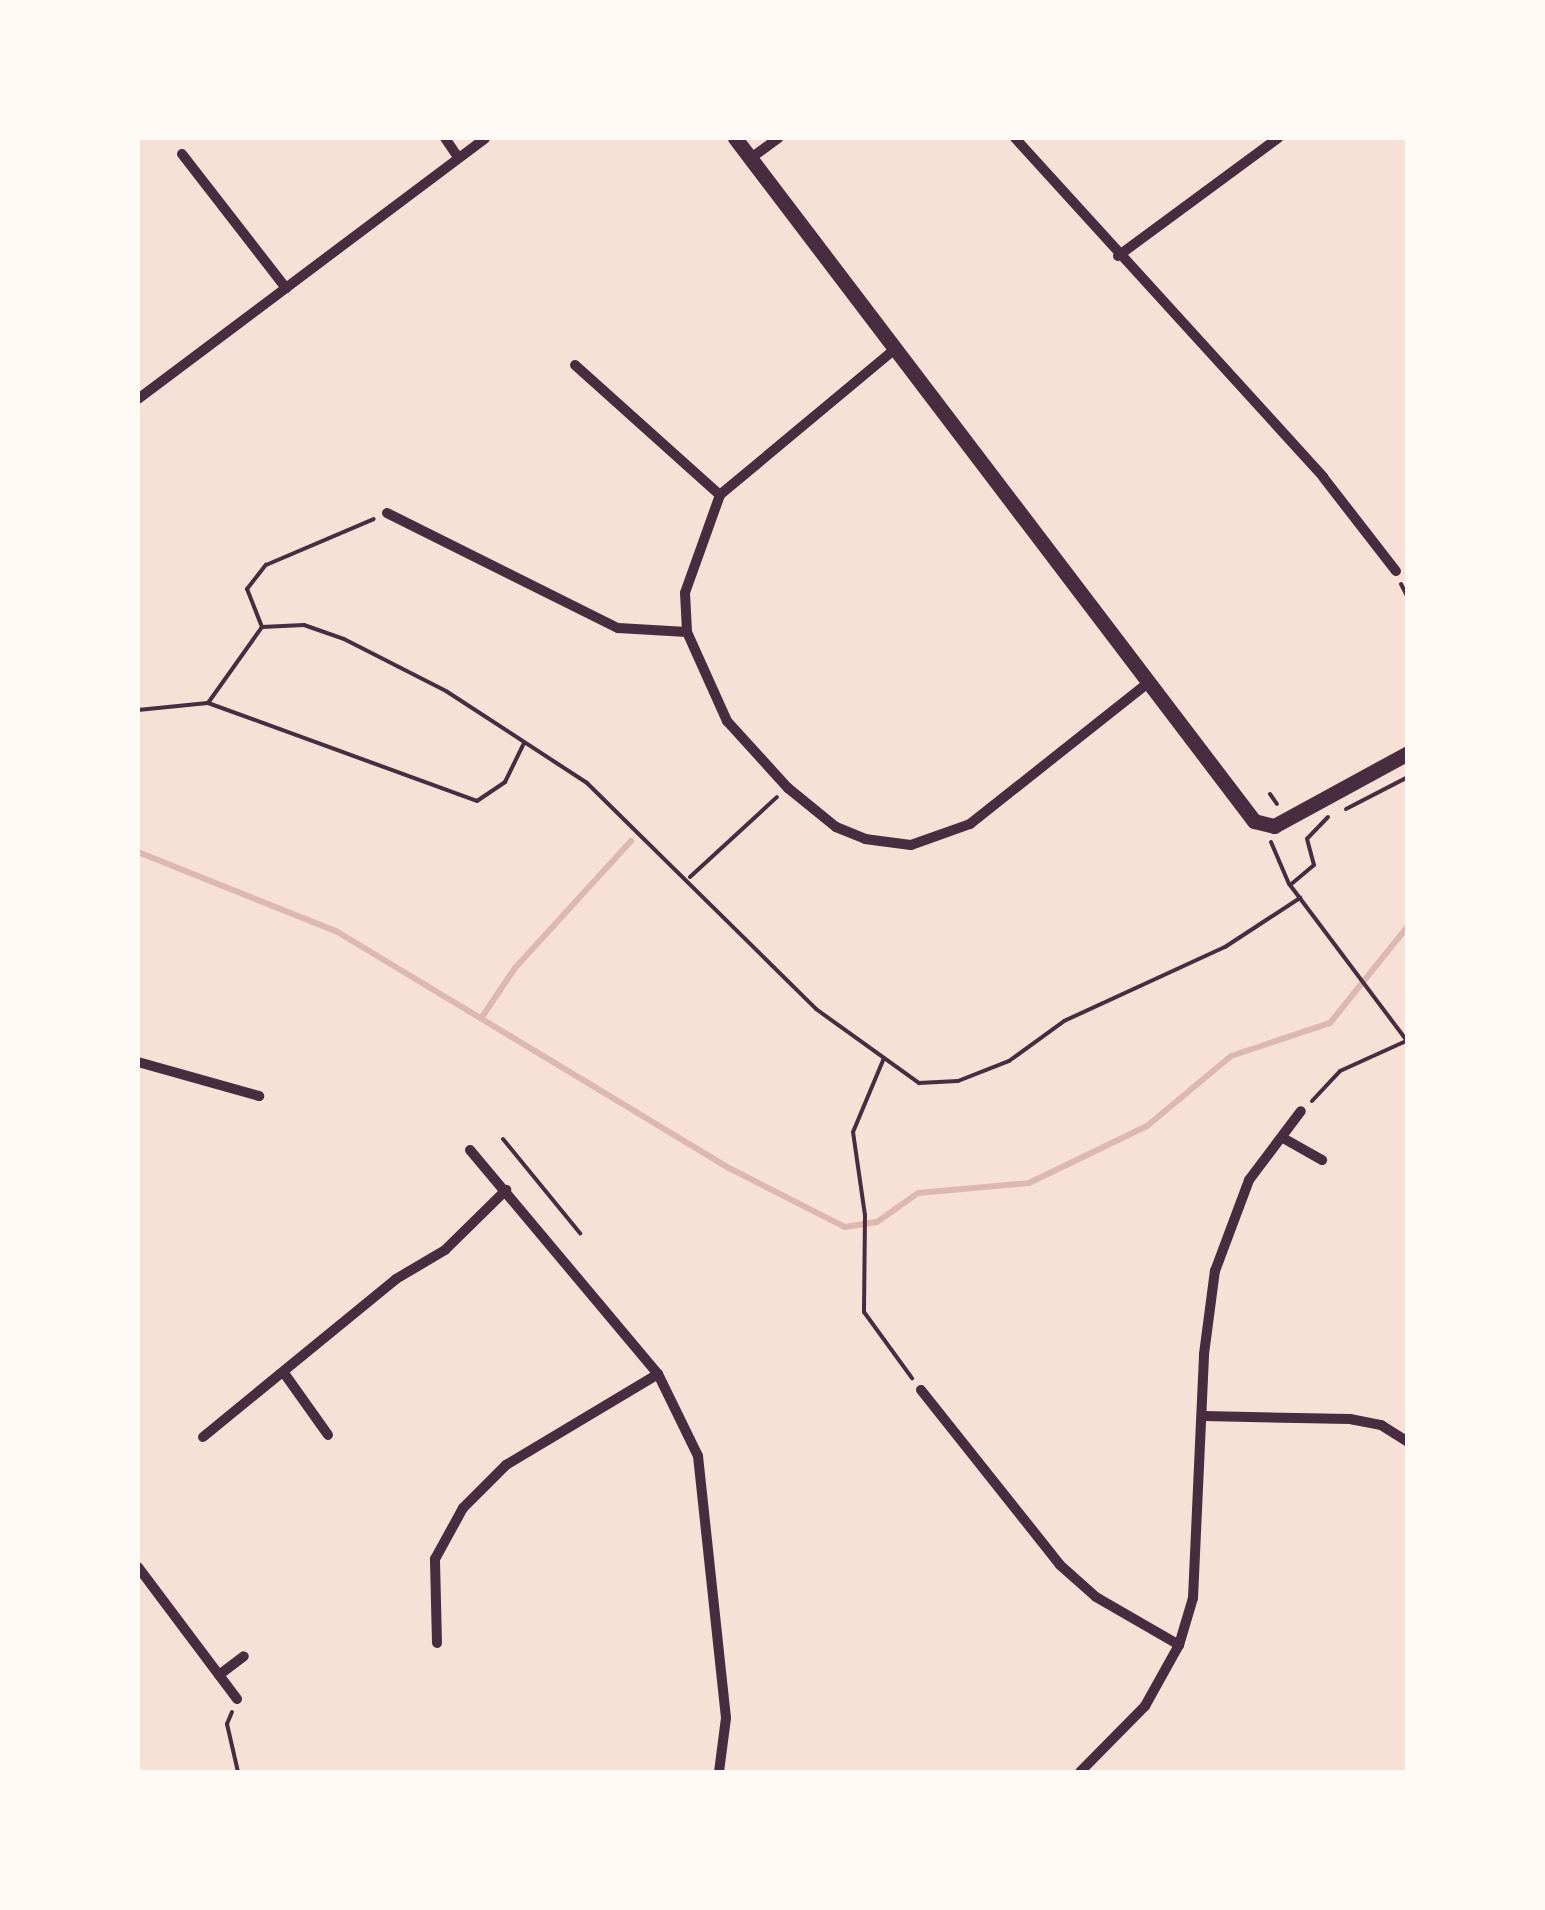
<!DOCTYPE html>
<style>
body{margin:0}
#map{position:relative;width:1545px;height:1910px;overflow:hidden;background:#f7e1d7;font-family:Manrope,sans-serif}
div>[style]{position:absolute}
.stream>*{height:6px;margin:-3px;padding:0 3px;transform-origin:3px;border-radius:3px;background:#dcb8b0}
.path>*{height:4px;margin:-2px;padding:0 2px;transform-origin:2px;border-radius:2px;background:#4a2c40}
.minor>*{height:10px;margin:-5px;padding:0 5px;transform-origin:5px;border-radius:5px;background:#4a2c40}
.tertiary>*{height:15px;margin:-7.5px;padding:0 7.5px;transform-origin:7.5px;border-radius:7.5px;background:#4a2c40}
span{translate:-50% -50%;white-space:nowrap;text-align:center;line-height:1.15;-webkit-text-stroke:8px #fffaf5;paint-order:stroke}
.frame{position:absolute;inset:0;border:140px solid #fffaf5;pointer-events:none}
</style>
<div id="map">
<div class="stream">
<div style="left:138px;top:852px;width:213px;rotate:21.8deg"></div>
<div style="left:336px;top:931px;width:461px;rotate:31.1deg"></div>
<div style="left:731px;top:1169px;width:128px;rotate:27deg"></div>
<div style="left:845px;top:1227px;width:32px;rotate:-9deg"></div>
<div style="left:877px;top:1222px;width:50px;rotate:-35.3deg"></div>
<div style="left:918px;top:1193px;width:111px;rotate:-5.1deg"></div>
<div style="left:1029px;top:1183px;width:131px;rotate:-25.8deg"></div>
<div style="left:1147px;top:1126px;width:109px;rotate:-39.8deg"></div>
<div style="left:1231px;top:1056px;width:104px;rotate:-18.4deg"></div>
<div style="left:1330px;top:1023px;width:124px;rotate:-51.2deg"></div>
<div style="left:482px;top:1017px;width:59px;rotate:-56deg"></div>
<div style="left:515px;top:968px;width:172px;rotate:-47.6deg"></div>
</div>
<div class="path">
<div style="left:1401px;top:584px;width:16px;rotate:63deg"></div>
<div style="left:262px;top:627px;width:41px;rotate:-111.5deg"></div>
<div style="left:247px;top:589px;width:31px;rotate:-52deg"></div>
<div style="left:266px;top:565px;width:117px;rotate:-23.1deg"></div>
<div style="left:208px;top:703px;width:286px;rotate:20deg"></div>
<div style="left:477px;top:801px;width:34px;rotate:-34deg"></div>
<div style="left:505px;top:782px;width:43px;rotate:-64deg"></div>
<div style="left:138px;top:710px;width:70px;rotate:-5.7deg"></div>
<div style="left:208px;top:703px;width:93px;rotate:-54.6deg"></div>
<div style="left:262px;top:627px;width:42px;rotate:-2.7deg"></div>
<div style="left:304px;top:625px;width:42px;rotate:19.3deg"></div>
<div style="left:344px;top:639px;width:114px;rotate:27deg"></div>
<div style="left:446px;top:691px;width:168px;rotate:33.1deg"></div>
<div style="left:587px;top:783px;width:322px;rotate:44.6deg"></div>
<div style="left:816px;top:1009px;width:127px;rotate:35.7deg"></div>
<div style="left:919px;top:1083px;width:39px;rotate:-3deg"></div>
<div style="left:958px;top:1081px;width:55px;rotate:-21.4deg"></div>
<div style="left:1009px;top:1061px;width:68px;rotate:-36deg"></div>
<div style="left:1064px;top:1021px;width:177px;rotate:-24.7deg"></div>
<div style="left:1225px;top:947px;width:90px;rotate:-33.2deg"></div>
<div style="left:1270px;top:794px;width:12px;rotate:55deg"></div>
<div style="left:1346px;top:809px;width:70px;rotate:-27.3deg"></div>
<div style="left:1328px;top:817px;width:30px;rotate:134deg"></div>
<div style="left:1307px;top:839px;width:27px;rotate:75deg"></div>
<div style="left:1314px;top:865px;width:31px;rotate:140deg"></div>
<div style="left:1290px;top:885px;width:196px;rotate:53.1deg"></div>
<div style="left:1271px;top:842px;width:46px;rotate:66.8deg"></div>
<div style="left:690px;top:877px;width:118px;rotate:-42.6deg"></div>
<div style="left:884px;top:1058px;width:80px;rotate:112.7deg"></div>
<div style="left:853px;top:1132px;width:84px;rotate:81.8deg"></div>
<div style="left:865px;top:1215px;width:97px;rotate:90.6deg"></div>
<div style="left:864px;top:1312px;width:82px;rotate:54deg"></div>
<div style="left:1312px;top:1101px;width:41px;rotate:-47deg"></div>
<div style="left:1340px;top:1071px;width:72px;rotate:-24.4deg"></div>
<div style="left:503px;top:1139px;width:122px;rotate:50.7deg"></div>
<div style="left:232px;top:1712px;width:13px;rotate:113deg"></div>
<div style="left:227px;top:1724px;width:49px;rotate:77.1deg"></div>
</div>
<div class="minor">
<div style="left:445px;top:138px;width:23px;rotate:56deg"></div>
<div style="left:1015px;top:138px;width:458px;rotate:47.7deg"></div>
<div style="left:1323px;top:477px;width:119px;rotate:52.2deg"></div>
<div style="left:182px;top:154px;width:170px;rotate:52.2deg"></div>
<div style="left:751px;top:158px;width:34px;rotate:-36deg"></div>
<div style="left:1118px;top:256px;width:199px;rotate:-36.4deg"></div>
<div style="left:895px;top:349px;width:228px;rotate:140.2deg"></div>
<div style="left:720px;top:495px;width:104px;rotate:109.7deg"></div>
<div style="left:685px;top:593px;width:39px;rotate:87deg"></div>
<div style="left:687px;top:632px;width:98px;rotate:65.8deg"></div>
<div style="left:727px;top:721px;width:91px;rotate:47.7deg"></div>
<div style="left:788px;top:788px;width:62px;rotate:39.1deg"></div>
<div style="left:836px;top:827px;width:31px;rotate:22deg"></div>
<div style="left:865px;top:839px;width:46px;rotate:7.4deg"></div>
<div style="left:911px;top:845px;width:63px;rotate:-19.6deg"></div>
<div style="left:970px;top:824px;width:227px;rotate:-38.4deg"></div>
<div style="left:575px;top:365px;width:195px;rotate:41.9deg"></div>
<div style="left:138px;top:399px;width:434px;rotate:-36.9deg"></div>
<div style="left:387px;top:513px;width:258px;rotate:26.5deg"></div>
<div style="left:618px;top:628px;width:69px;rotate:3.3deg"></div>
<div style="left:138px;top:1062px;width:126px;rotate:15.7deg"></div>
<div style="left:1283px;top:1138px;width:45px;rotate:29.4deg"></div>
<div style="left:470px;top:1150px;width:292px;rotate:50deg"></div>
<div style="left:658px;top:1374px;width:91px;rotate:64deg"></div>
<div style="left:698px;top:1456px;width:263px;rotate:83.9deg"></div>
<div style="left:726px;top:1718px;width:54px;rotate:97.4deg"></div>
<div style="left:284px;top:1373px;width:76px;rotate:54.6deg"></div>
<div style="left:921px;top:1390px;width:223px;rotate:51.5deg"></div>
<div style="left:1060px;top:1565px;width:48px;rotate:41.6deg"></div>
<div style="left:1096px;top:1597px;width:96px;rotate:30deg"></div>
<div style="left:1204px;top:1416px;width:146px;rotate:1.2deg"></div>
<div style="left:1350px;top:1419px;width:32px;rotate:11deg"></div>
<div style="left:1381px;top:1425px;width:32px;rotate:32deg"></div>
<div style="left:203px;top:1437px;width:249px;rotate:-39.3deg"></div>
<div style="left:396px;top:1279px;width:57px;rotate:-30.6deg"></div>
<div style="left:445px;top:1250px;width:86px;rotate:-44.5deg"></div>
<div style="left:138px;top:1567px;width:165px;rotate:53.1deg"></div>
<div style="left:437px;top:1643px;width:84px;rotate:-91.4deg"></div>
<div style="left:435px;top:1559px;width:58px;rotate:-61.2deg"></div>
<div style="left:463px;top:1508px;width:61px;rotate:-45deg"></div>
<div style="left:506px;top:1465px;width:177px;rotate:-30.9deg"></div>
<div style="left:219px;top:1675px;width:31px;rotate:-37deg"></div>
<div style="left:1080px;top:1772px;width:93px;rotate:-45.4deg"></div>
<div style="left:1145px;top:1706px;width:70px;rotate:-60.9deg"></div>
<div style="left:1179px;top:1645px;width:49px;rotate:-73.4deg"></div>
<div style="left:1193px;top:1598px;width:244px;rotate:-87.4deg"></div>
<div style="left:1204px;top:1354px;width:84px;rotate:-82.5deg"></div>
<div style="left:1215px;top:1271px;width:97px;rotate:-69.5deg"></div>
<div style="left:1249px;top:1180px;width:86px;rotate:-53deg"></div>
</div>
<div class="tertiary">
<div style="left:735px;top:138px;width:858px;rotate:52.77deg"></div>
<div style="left:1254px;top:821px;width:21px;rotate:14deg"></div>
<div style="left:1274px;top:826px;width:153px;rotate:-28.6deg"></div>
</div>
<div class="frame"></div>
</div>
